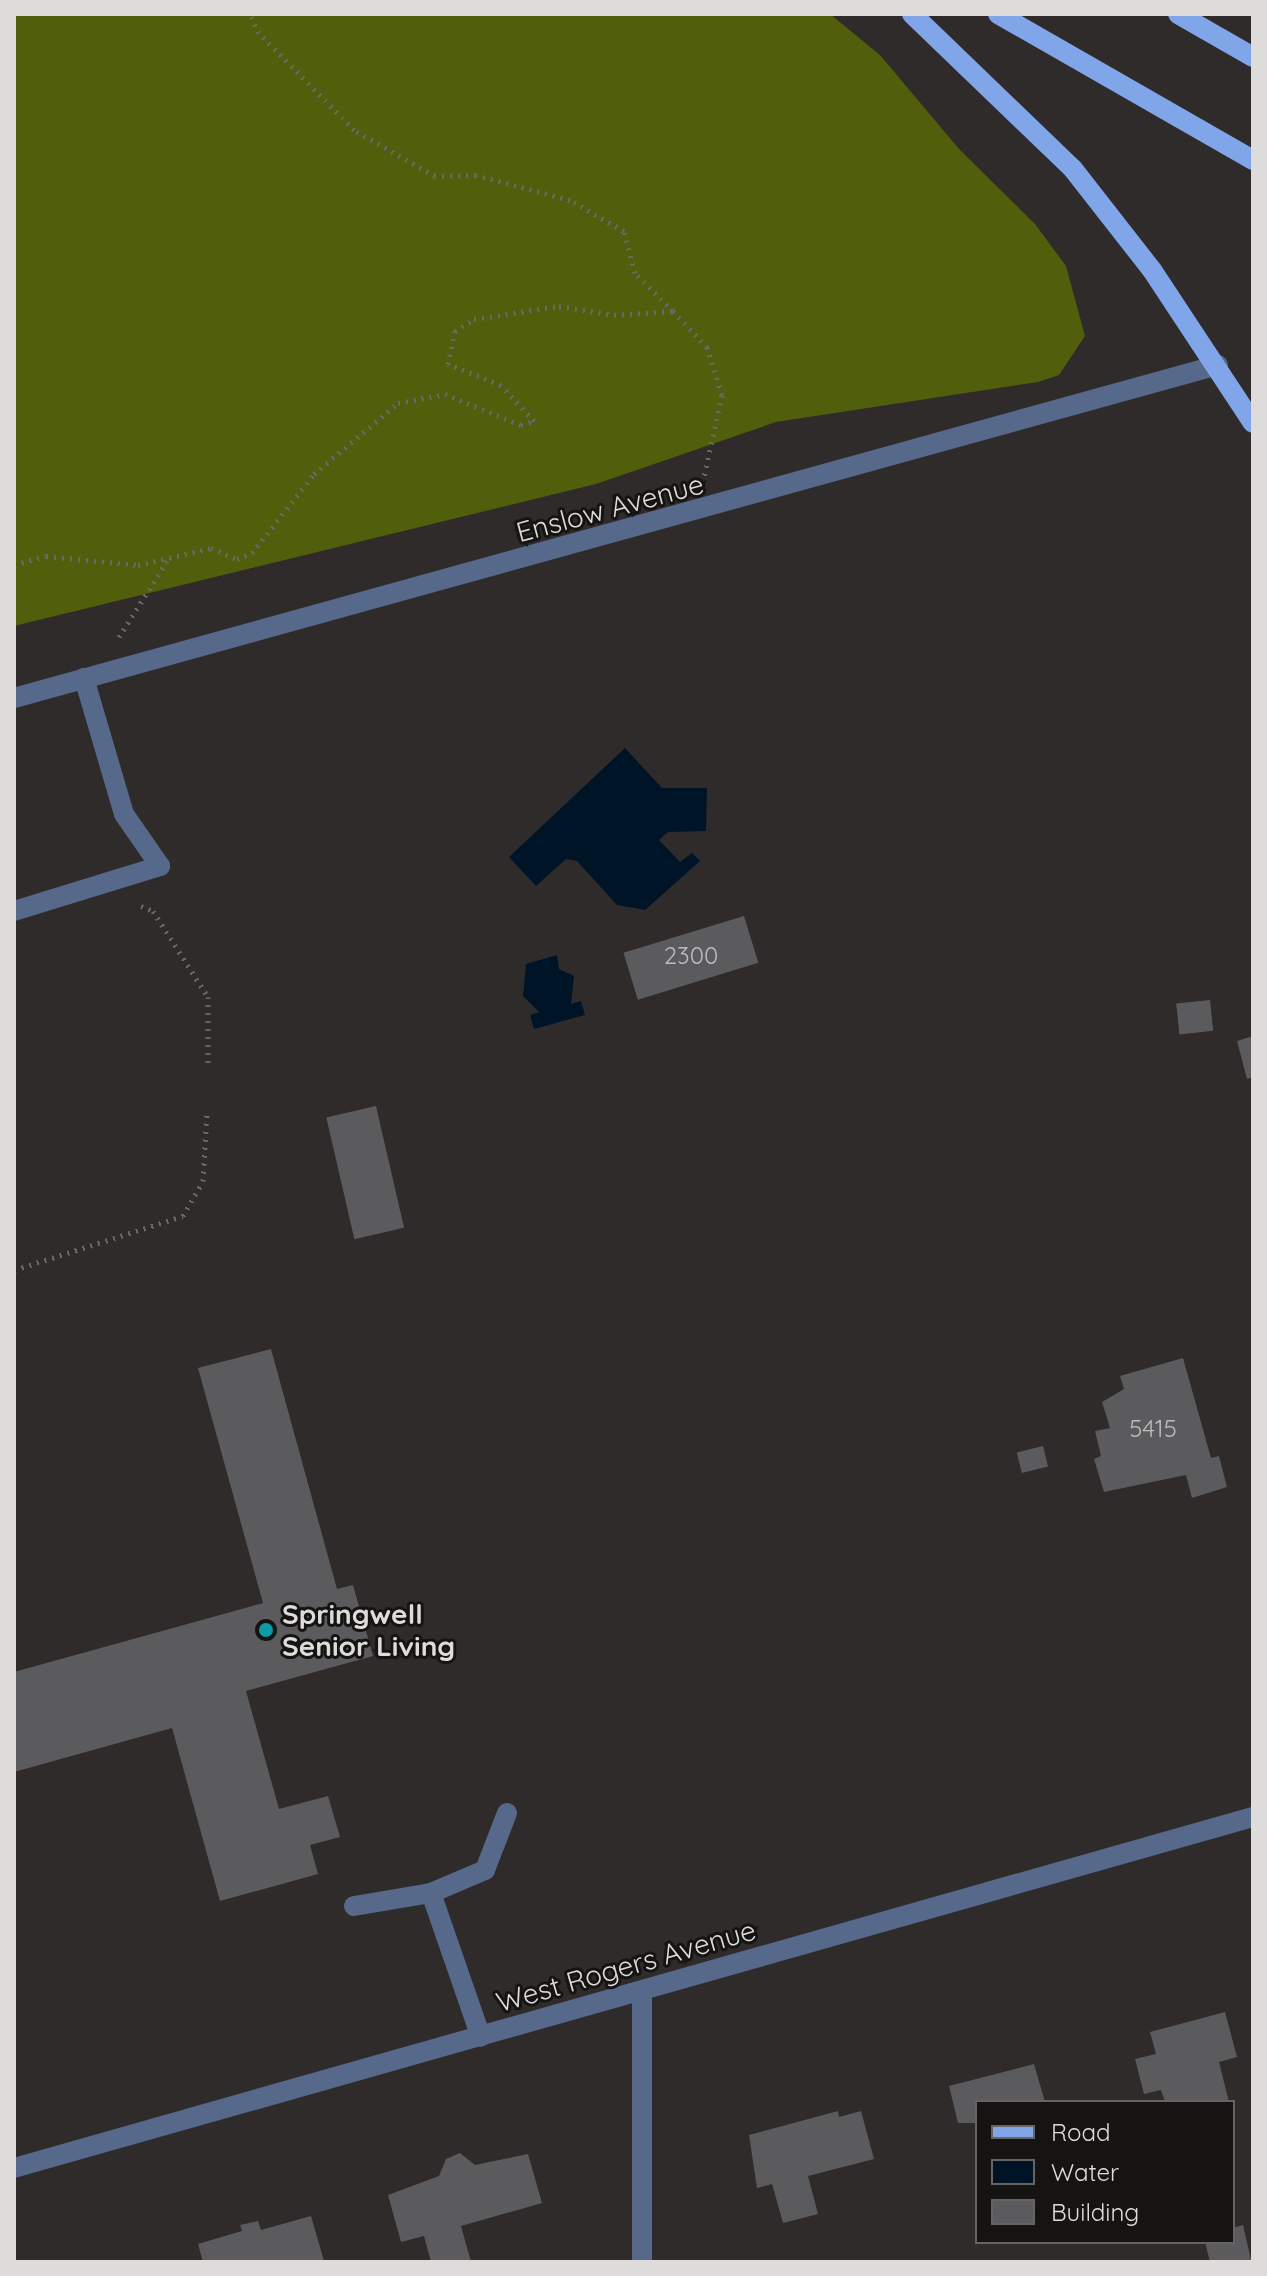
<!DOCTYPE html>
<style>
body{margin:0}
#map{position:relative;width:1267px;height:2276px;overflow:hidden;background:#2e2b2a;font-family:Quicksand,sans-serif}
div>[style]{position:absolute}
.forest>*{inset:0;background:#515e0b}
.water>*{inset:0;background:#001428}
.building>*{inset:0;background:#5b5a5d;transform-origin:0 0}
.path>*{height:5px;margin-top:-2.5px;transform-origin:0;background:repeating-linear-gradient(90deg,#6a6867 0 2px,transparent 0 8px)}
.minor>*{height:20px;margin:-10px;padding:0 10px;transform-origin:10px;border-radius:10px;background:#57698a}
.major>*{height:20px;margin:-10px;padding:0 10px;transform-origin:10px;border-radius:10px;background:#81a5e9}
.dots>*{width:22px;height:22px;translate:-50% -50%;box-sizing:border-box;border:4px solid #151413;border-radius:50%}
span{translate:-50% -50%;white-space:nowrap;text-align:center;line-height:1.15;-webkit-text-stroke:6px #151413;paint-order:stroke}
.number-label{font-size:24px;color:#bcbcbc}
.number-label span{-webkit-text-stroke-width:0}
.street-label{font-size:28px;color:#dddcdb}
.poi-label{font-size:28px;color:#dddcdb;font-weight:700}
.left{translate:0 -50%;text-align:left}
.frame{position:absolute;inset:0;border:16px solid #dddcdb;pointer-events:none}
.legend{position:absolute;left:975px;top:2100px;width:260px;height:144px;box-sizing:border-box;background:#151413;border:2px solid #656463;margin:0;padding:10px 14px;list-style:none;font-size:24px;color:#dddcdb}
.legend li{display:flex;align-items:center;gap:16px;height:40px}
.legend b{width:40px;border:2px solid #656463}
</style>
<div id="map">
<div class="forest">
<div style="clip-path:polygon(14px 14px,830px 14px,880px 55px,959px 149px,1035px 224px,1066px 266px,1085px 336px,1059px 375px,1038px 382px,776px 422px,596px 484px,14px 626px)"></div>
</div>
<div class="water">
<div style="clip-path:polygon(625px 748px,662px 788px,707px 788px,706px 831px,668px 832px,659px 840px,680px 862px,692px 853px,700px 861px,645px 910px,617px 905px,577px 861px,566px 859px,536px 886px,509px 857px)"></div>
<div style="clip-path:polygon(557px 955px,559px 969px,574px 976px,571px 1004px,581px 1001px,585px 1015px,534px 1029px,530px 1015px,539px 1012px,523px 996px,526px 964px)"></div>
</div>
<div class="building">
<div style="left:744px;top:916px;width:49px;height:126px;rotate:73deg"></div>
<div style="left:1210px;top:1000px;width:31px;height:34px;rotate:84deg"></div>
<div style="clip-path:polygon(1253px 1036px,1253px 1077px,1247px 1079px,1237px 1041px)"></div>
<div style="left:376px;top:1106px;width:125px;height:51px;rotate:77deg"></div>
<div style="clip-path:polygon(271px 1349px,337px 1589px,353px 1585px,373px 1656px,246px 1691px,279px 1809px,328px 1796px,340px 1837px,310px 1845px,318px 1874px,220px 1901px,172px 1728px,14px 1772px,14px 1672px,263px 1603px,198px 1368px)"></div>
<div style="clip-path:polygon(1183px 1358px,1211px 1458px,1219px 1456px,1227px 1487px,1192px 1498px,1186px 1475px,1104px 1492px,1094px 1459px,1101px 1456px,1095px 1431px,1110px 1428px,1102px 1402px,1124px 1389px,1120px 1376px)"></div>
<div style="left:1043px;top:1446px;width:21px;height:27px;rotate:76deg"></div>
<div style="clip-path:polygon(1225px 2012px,1237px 2057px,1219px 2062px,1229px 2102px,1165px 2102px,1161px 2090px,1144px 2094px,1135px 2059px,1156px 2054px,1150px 2032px)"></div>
<div style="clip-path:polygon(1034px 2064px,1045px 2102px,977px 2102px,977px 2123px,958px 2123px,949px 2086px)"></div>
<div style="clip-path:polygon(838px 2111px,839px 2117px,861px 2111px,874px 2159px,808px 2176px,818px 2214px,783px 2223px,772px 2184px,757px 2188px,749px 2135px)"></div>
<div style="clip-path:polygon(460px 2153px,475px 2165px,528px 2154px,542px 2203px,461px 2226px,471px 2262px,431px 2262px,424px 2236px,401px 2242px,388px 2195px,439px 2176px,446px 2159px)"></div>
<div style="clip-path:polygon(311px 2216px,324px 2261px,203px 2262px,198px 2244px,242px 2231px,240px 2225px,258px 2221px,261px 2230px)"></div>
<div style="clip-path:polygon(1243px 2225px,1251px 2260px,1210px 2262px,1205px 2242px,1233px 2242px,1233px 2228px)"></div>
</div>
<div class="path">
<div style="left:673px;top:311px;width:50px;rotate:46.6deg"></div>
<div style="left:707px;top:347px;width:50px;rotate:72.6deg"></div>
<div style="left:722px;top:395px;width:84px;rotate:102.4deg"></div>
<div style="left:14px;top:565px;width:33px;rotate:-16deg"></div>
<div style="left:46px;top:556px;width:92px;rotate:5.6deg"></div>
<div style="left:138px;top:565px;width:75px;rotate:-13.1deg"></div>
<div style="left:211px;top:548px;width:28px;rotate:23deg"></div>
<div style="left:237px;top:559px;width:16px;rotate:-22deg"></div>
<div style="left:252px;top:553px;width:100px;rotate:-51.9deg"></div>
<div style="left:314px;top:474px;width:110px;rotate:-40.2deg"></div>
<div style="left:398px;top:403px;width:48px;rotate:-10.8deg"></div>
<div style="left:445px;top:394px;width:82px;rotate:22.2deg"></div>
<div style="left:521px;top:425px;width:14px;rotate:-17deg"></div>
<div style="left:534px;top:421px;width:49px;rotate:-132.5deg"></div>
<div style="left:501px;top:385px;width:57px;rotate:-158.4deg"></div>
<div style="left:448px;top:364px;width:34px;rotate:-78deg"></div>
<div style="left:455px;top:331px;width:22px;rotate:-32deg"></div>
<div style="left:474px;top:319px;width:86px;rotate:-8.7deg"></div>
<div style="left:559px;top:306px;width:56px;rotate:9.3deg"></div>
<div style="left:614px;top:315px;width:59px;rotate:-3.9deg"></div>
<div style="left:673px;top:311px;width:54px;rotate:-135deg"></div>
<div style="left:635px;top:273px;width:43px;rotate:-104.7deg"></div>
<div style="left:624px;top:231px;width:62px;rotate:-150.1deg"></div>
<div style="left:570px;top:200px;width:97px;rotate:-165.1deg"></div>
<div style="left:476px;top:175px;width:41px;rotate:178.6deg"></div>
<div style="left:435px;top:176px;width:93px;rotate:-150.4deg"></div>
<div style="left:354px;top:130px;width:136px;rotate:-134.4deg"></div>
<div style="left:259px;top:33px;width:21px;rotate:-115deg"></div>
<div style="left:119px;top:637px;width:90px;rotate:-57.7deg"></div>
<div style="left:141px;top:906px;width:13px;rotate:23deg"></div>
<div style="left:153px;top:911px;width:102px;rotate:57.4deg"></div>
<div style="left:208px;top:997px;width:69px;rotate:90deg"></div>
<div style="left:14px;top:1270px;width:177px;rotate:-17.7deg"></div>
<div style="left:183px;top:1216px;width:40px;rotate:-60.3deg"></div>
<div style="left:203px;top:1181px;width:69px;rotate:-86.7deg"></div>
</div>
<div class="minor">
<div style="left:14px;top:698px;width:1249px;rotate:-15.46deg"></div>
<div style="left:14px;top:911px;width:153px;rotate:-17.1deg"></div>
<div style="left:160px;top:866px;width:63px;rotate:-124.7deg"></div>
<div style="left:124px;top:814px;width:142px;rotate:-106.4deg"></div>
<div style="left:431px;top:1893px;width:59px;rotate:-23.1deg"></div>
<div style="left:485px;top:1870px;width:61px;rotate:-68.9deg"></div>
<div style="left:354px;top:1906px;width:78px;rotate:-9.6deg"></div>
<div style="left:431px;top:1893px;width:152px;rotate:70.9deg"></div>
<div style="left:14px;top:2168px;width:1288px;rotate:-15.82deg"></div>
<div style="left:642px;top:2262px;width:270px;rotate:-90deg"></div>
</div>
<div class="major">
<div style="left:912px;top:14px;width:223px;rotate:43.9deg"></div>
<div style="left:1073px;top:169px;width:128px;rotate:52deg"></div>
<div style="left:1152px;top:270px;width:183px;rotate:56.6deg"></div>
<div style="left:998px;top:14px;width:294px;rotate:29.8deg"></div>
<div style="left:1178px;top:14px;width:86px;rotate:29.8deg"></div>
</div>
<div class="dots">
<div style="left:266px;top:1630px;background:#0f9aa8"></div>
</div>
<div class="number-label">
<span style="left:691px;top:956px">2300</span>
<span style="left:1153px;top:1429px">5415</span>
</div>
<div class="street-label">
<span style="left:610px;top:508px;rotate:-15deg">Enslow Avenue</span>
<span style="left:626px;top:1966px;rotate:-16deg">West Rogers Avenue</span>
</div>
<div class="poi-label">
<span class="left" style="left:282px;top:1630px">Springwell<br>Senior Living</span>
</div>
<div class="frame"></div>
<ul class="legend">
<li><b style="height:10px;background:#81a5e9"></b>Road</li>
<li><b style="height:22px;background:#001428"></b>Water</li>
<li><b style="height:22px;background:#5b5a5d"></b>Building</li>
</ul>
</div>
